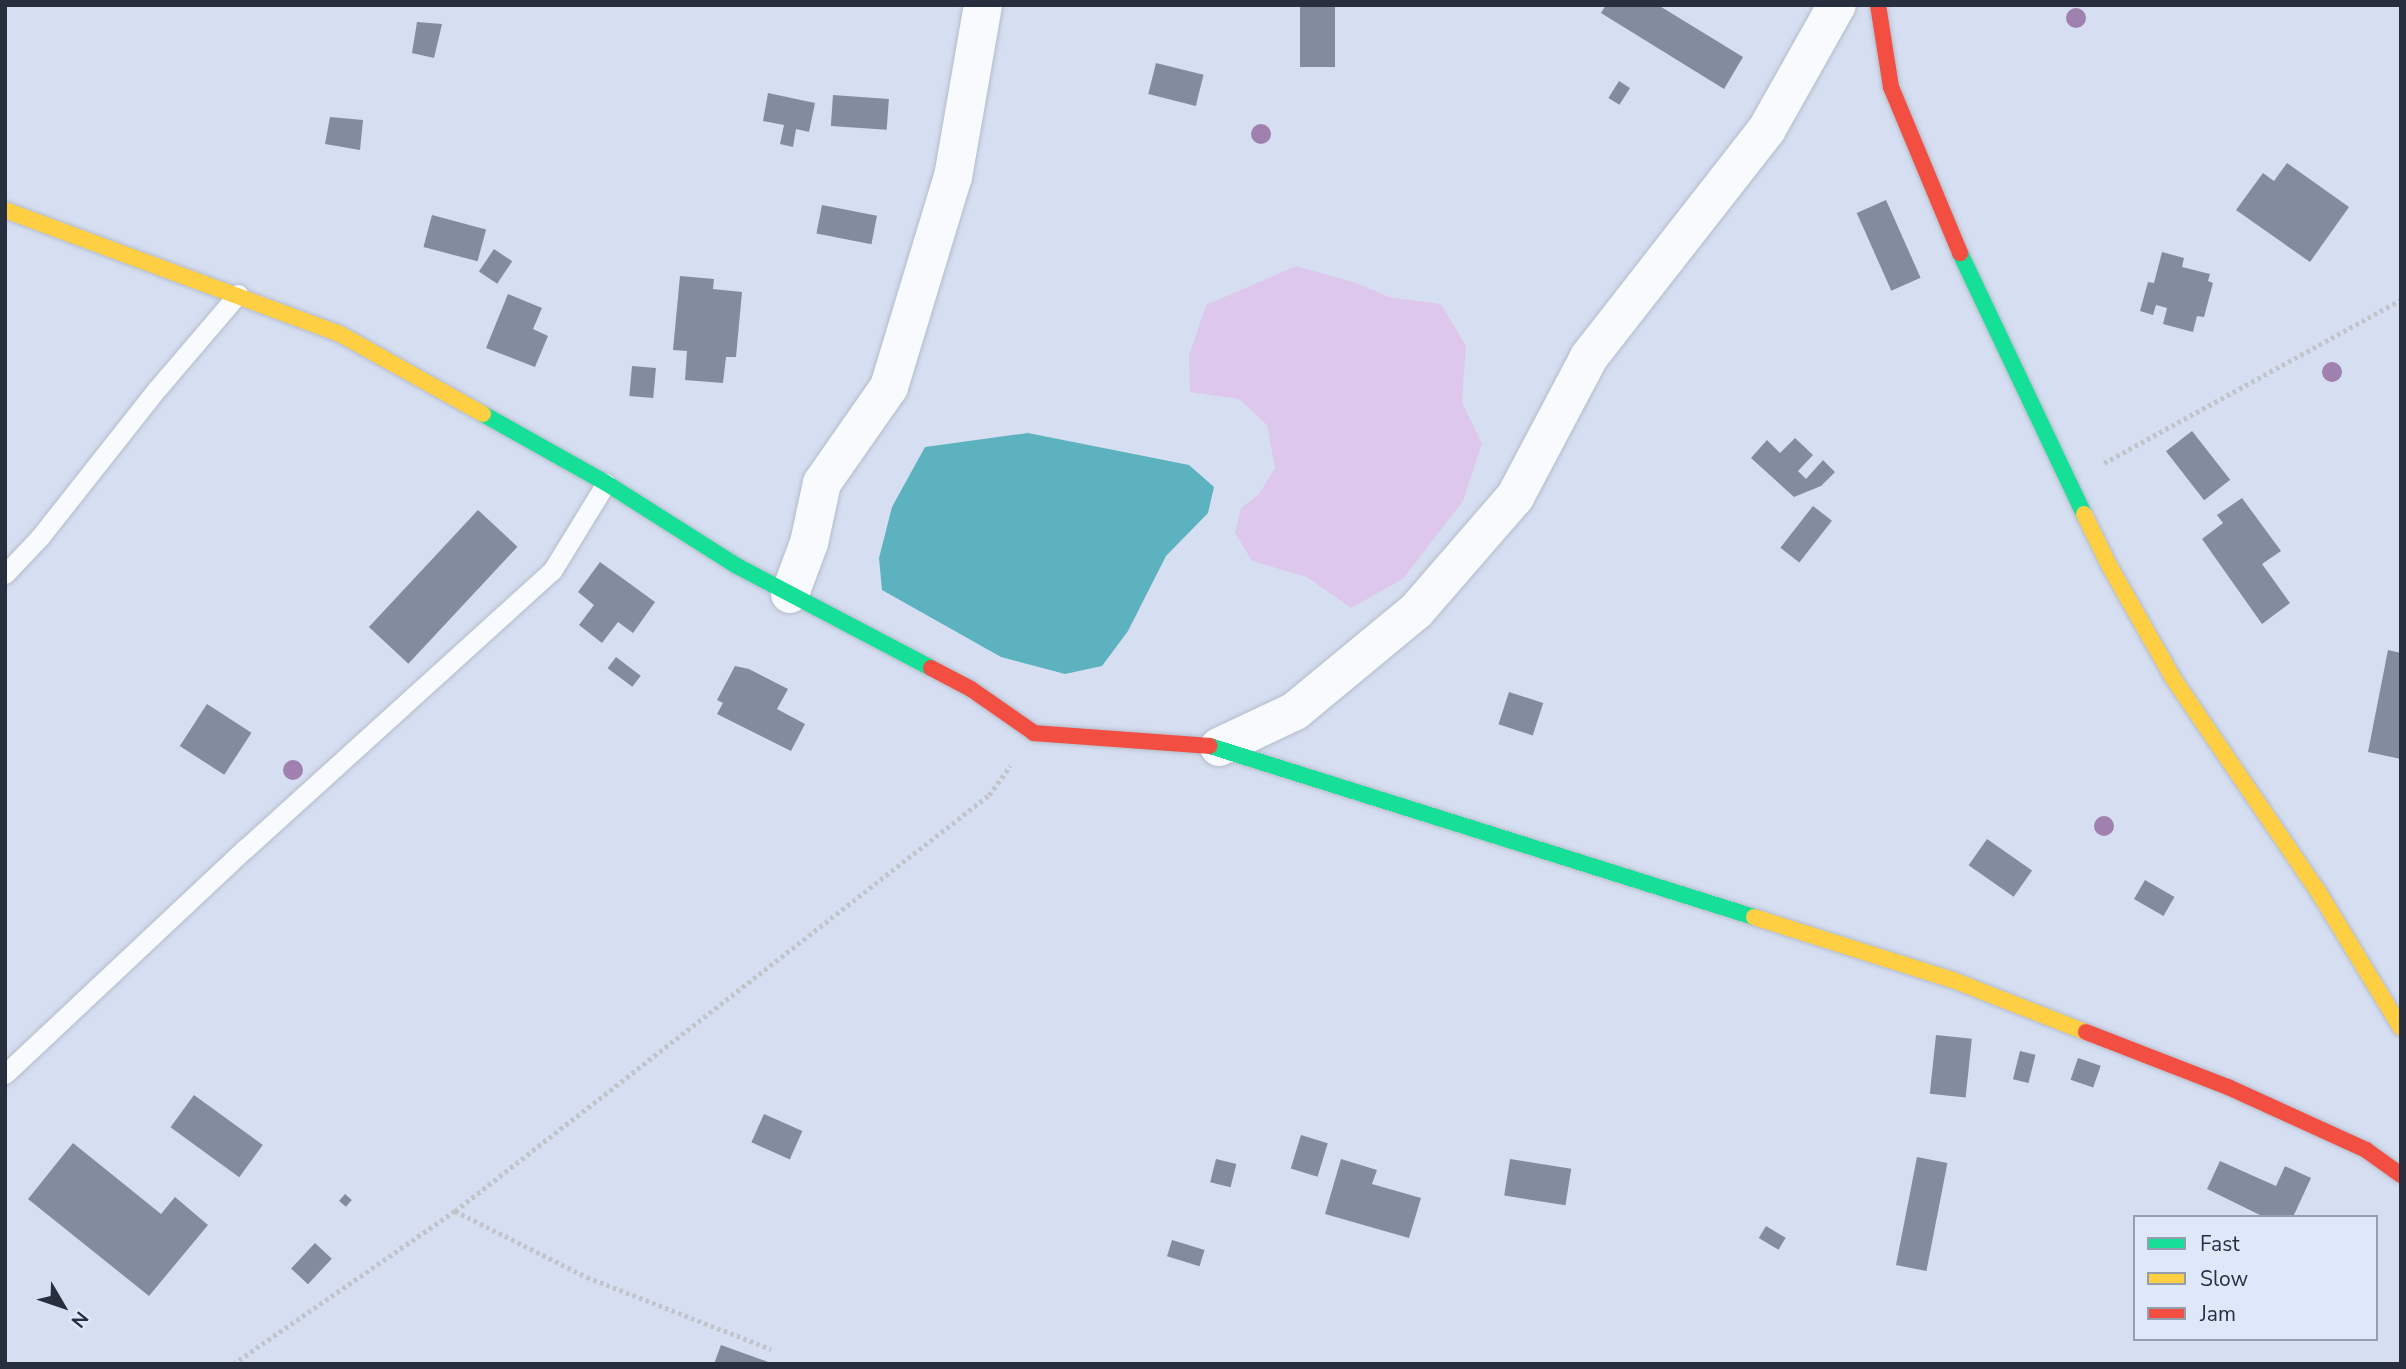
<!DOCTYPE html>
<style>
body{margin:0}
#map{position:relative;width:2406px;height:1369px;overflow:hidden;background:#d6dff1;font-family:"Nunito Sans",sans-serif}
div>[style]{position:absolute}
.green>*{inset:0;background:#dec7ec}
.water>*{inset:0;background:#5cb2bf}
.building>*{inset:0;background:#838c9f;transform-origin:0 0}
.path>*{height:4.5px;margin-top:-2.25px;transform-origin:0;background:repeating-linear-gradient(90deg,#c1c4cb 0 3.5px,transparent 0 7px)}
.roads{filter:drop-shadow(0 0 2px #b4bccb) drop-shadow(0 0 2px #b4bccb)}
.lane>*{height:19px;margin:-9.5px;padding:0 9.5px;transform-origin:9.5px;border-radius:9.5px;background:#f9fafd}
.street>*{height:38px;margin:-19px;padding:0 19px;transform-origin:19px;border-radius:19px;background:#f9fafd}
.fast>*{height:16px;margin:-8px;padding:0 8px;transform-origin:8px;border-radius:8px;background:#16e098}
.slow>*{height:16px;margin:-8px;padding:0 8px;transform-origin:8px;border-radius:8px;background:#ffcf43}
.jam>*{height:16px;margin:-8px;padding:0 8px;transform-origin:8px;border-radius:8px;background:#f24e42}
.trees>*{width:20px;height:20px;margin:-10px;border-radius:50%;background:#9f80ae}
span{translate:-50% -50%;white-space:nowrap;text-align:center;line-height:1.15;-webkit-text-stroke:7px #dfe8f9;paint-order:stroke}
.frame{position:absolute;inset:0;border:7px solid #272f3f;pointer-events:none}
.legend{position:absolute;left:2133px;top:1215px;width:245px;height:126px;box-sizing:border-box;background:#dfe8f9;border:2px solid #959eaf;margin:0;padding:9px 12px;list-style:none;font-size:21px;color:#272f3f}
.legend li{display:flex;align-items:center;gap:14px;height:35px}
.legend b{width:35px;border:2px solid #959eaf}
.north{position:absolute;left:28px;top:1271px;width:70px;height:70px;-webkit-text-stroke:5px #dfe8f9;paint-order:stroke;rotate:129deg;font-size:19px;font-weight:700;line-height:28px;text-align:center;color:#272f3f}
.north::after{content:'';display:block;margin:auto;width:24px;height:32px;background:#272f3f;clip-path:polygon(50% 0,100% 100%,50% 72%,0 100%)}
</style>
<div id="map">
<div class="green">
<div style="clip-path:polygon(1296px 266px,1356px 283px,1389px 297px,1441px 304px,1466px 346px,1462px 402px,1482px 444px,1463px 501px,1403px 579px,1351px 608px,1307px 577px,1252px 561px,1235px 533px,1241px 508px,1259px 494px,1275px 468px,1267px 425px,1239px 399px,1190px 392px,1189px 355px,1206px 305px)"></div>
</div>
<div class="water">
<div style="clip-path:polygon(1028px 433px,1189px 465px,1214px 487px,1208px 513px,1166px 556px,1128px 631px,1102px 666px,1065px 674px,1001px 657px,882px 590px,879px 558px,892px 507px,925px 447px)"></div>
</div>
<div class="building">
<div style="left:1300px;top:5px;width:35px;height:62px"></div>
<div style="clip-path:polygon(1606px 5px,1658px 5px,1743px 57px,1724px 89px,1601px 13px)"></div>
<div style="clip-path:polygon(417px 22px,442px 24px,434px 58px,412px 53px)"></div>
<div style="left:1156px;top:63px;width:49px;height:32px;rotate:14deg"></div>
<div style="left:1619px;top:81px;width:13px;height:20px;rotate:32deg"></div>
<div style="clip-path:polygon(768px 93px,815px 103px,809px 132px,796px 129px,793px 147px,780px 144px,784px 125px,763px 121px)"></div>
<div style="left:833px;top:95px;width:56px;height:31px;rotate:4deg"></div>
<div style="clip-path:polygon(330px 117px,363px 120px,360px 150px,325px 144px)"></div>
<div style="clip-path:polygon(2287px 163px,2349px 207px,2310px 262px,2236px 210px,2263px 173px,2274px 181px)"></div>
<div style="left:1886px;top:200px;width:85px;height:32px;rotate:66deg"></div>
<div style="left:822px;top:205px;width:56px;height:29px;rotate:11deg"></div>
<div style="left:432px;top:215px;width:56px;height:33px;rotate:15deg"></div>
<div style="left:494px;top:249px;width:22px;height:27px;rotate:34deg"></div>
<div style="clip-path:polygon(2162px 252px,2184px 258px,2182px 267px,2210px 274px,2208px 281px,2213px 283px,2204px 317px,2197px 316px,2193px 332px,2163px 324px,2167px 308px,2156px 305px,2153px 315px,2140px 311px,2148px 282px,2154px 283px)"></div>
<div style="clip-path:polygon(680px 276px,714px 279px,713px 289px,742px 292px,736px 357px,726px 357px,723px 383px,685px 380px,687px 351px,673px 350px)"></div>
<div style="clip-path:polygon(508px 294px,542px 308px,533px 329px,548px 336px,535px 367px,486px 348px)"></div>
<div style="left:632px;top:366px;width:24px;height:30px;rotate:5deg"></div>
<div style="left:2192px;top:431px;width:62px;height:33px;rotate:52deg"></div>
<div style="clip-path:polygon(1795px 438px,1813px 455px,1798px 471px,1806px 479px,1823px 460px,1835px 472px,1821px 486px,1794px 497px,1751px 458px,1767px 440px,1780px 453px)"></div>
<div style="clip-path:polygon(2242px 498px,2281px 551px,2262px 564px,2290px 603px,2262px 624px,2202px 539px,2223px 523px,2217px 515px)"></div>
<div style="left:1813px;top:506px;width:24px;height:53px;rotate:38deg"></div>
<div style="left:478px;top:510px;width:54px;height:160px;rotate:43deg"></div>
<div style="clip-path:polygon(600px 562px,655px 602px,633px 633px,618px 622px,602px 643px,579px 625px,594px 605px,578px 592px)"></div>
<div style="clip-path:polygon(2388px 650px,2401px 653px,2401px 759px,2368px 752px)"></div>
<div style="left:616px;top:657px;width:31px;height:14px;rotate:37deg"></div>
<div style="clip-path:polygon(735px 666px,749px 669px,788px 689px,777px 709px,805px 724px,791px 751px,717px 714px,723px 703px,717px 700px)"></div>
<div style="left:1509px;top:692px;width:36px;height:34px;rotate:18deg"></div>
<div style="left:207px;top:704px;width:53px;height:50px;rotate:33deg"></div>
<div style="left:1987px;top:839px;width:55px;height:32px;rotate:35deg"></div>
<div style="left:2145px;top:880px;width:34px;height:22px;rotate:30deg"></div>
<div style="left:1936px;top:1035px;width:36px;height:59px;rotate:6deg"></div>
<div style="left:2020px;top:1051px;width:16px;height:29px;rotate:14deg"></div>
<div style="left:2078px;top:1058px;width:24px;height:23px;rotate:19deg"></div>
<div style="left:194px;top:1095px;width:85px;height:40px;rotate:36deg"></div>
<div style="left:764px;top:1114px;width:42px;height:31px;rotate:24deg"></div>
<div style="left:1301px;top:1135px;width:28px;height:35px;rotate:17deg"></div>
<div style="clip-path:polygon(73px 1143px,161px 1214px,175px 1197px,208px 1225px,149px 1296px,28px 1199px)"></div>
<div style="left:1917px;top:1157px;width:31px;height:110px;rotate:11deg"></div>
<div style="left:1216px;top:1159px;width:21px;height:24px;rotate:14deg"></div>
<div style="clip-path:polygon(1341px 1159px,1377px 1170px,1372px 1184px,1421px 1198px,1409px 1238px,1325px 1214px)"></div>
<div style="left:1510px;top:1159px;width:62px;height:37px;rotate:9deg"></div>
<div style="clip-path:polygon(2220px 1161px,2276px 1186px,2285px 1166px,2311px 1178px,2293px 1217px,2264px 1217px,2207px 1189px)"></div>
<div style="left:345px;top:1194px;width:9px;height:9px;rotate:41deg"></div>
<div style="left:1766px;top:1226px;width:23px;height:14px;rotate:31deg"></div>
<div style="left:1172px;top:1240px;width:34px;height:17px;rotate:17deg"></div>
<div style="left:315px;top:1243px;width:23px;height:35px;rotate:43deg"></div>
<div style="clip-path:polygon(721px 1345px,771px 1363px,771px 1364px,714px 1364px)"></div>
</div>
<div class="path">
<div style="left:2104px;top:463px;width:339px;rotate:-28.8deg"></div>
<div style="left:455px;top:1211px;width:148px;rotate:26.6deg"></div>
<div style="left:587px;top:1277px;width:198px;rotate:21.4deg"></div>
<div style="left:233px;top:1364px;width:270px;rotate:-34.6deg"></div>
<div style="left:455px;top:1211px;width:677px;rotate:-37.92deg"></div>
<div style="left:989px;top:795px;width:36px;rotate:-54deg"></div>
</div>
<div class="roads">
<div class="lane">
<div style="left:5px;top:574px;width:51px;rotate:-46.6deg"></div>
<div style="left:40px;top:537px;width:189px;rotate:-51.7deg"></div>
<div style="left:157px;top:389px;width:125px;rotate:-49.5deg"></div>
<div style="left:5px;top:1074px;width:329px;rotate:-43.2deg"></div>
<div style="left:245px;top:849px;width:414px;rotate:-42.2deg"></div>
<div style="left:552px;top:571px;width:103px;rotate:-58.5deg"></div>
</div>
<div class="street">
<div style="left:790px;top:594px;width:54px;rotate:-69.6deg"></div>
<div style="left:809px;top:543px;width:61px;rotate:-77.8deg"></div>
<div style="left:822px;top:483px;width:117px;rotate:-55.1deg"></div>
<div style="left:889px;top:387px;width:220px;rotate:-73.1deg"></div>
<div style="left:953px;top:177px;width:175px;rotate:-80.1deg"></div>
<div style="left:1219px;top:747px;width:84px;rotate:-25.3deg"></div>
<div style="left:1295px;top:711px;width:158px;rotate:-39.6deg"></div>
<div style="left:1417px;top:610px;width:150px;rotate:-49.1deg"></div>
<div style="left:1515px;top:497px;width:158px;rotate:-62.1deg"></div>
<div style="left:1589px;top:357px;width:289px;rotate:-52deg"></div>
<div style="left:1767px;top:129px;width:142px;rotate:-60.6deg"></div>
</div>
<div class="fast">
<div style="left:1960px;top:253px;width:289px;rotate:64.6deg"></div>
<div style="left:483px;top:414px;width:141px;rotate:29.3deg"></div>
<div style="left:606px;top:483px;width:155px;rotate:32.4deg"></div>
<div style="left:737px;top:566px;width:219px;rotate:27.7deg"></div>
<div style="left:1210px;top:746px;width:570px;rotate:17.45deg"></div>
</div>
<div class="slow">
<div style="left:5px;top:210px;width:355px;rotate:20.3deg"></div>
<div style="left:338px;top:333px;width:166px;rotate:29.2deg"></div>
<div style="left:2084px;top:514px;width:59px;rotate:63.9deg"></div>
<div style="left:2110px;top:567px;width:128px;rotate:60.4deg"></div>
<div style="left:2173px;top:678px;width:258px;rotate:55.8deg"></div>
<div style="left:2318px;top:891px;width:160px;rotate:58.8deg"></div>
<div style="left:1754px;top:917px;width:209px;rotate:17.6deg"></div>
<div style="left:1953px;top:980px;width:143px;rotate:21.4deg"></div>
</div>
<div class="jam">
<div style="left:1878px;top:5px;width:83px;rotate:81deg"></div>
<div style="left:1891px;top:87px;width:180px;rotate:67.4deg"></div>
<div style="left:931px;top:668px;width:45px;rotate:27.7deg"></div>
<div style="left:971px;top:689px;width:77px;rotate:34.9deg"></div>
<div style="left:1034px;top:733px;width:176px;rotate:4.2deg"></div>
<div style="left:2086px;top:1032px;width:152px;rotate:21.2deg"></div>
<div style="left:2228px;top:1087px;width:152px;rotate:24.5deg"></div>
<div style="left:2366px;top:1150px;width:43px;rotate:35.5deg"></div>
</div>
</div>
<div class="trees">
<div style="left:2076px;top:18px"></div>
<div style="left:1261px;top:134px"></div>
<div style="left:2332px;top:372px"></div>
<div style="left:293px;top:770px"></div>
<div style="left:2104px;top:826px"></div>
</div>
<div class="frame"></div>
<ul class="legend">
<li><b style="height:9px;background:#16e098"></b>Fast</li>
<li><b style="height:9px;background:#ffcf43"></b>Slow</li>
<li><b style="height:9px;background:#f24e42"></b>Jam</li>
</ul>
<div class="north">N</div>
</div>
